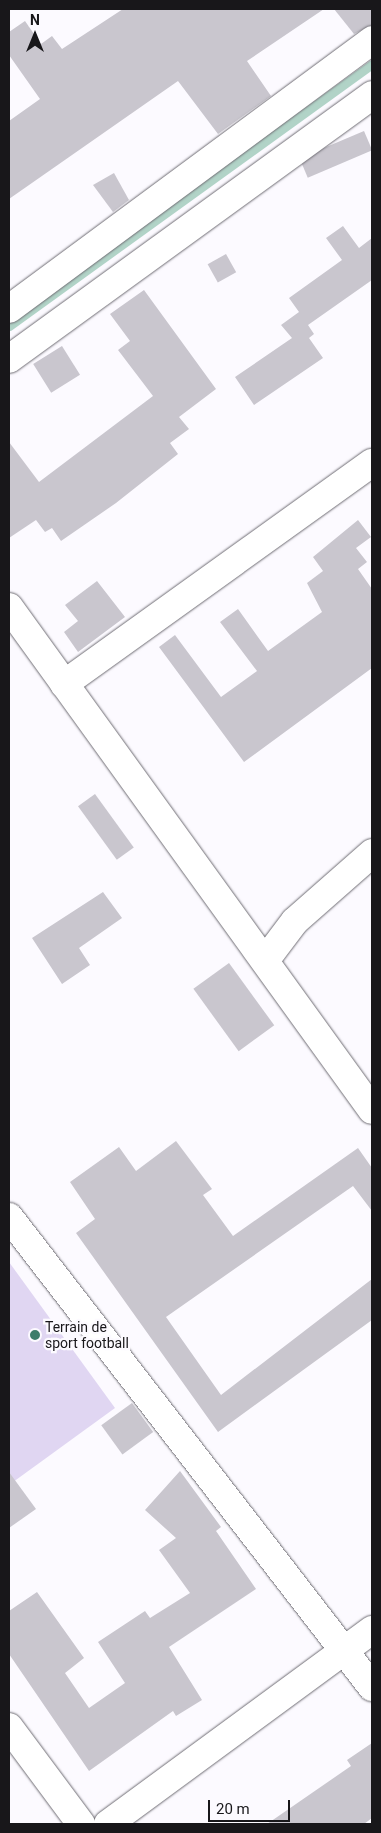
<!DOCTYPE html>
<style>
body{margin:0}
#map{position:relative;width:381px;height:1833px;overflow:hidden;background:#fcfaff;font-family:Roboto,sans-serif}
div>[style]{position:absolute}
.green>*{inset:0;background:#e0d6f2}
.stream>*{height:9px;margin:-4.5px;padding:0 4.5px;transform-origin:4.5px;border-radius:4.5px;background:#b1d3c7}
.building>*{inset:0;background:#c9c6ce;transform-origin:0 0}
.roads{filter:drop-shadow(0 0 1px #6f6d74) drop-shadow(0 0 1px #6f6d74)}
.street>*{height:28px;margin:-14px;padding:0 14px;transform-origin:14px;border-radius:14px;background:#fff}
.dots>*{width:14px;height:14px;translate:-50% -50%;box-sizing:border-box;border:2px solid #fcfaff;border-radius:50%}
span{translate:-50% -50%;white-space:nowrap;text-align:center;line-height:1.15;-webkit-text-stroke:4.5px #fcfaff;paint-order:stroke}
.poi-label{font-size:14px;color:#18171a}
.left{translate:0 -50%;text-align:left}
.frame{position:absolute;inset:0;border:10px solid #18171a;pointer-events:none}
.north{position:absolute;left:10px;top:10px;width:50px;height:50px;-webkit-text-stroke:4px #fcfaff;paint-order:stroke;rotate:0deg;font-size:14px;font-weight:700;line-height:20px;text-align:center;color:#18171a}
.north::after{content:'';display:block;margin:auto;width:18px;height:22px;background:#18171a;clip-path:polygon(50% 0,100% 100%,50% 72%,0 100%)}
.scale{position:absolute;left:208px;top:1800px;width:82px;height:22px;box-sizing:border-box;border:2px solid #18171a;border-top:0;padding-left:6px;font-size:15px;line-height:18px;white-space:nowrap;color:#18171a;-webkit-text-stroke:4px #fcfaff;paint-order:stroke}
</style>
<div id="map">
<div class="green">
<div style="clip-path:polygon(9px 1262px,115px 1408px,9px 1485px)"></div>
</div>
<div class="stream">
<div style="left:9px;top:326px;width:448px;rotate:-35.8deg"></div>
</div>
<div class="building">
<div style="clip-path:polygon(123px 9px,324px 9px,247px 61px,271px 96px,218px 134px,178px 81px,9px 199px,9px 121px,40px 99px,9px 55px,9px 32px,25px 21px,41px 44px,52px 36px,62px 49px)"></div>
<div style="clip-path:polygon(334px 9px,372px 9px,372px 25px,354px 34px)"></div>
<div style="left:364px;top:131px;width:21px;height:70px;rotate:67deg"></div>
<div style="clip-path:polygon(114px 173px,129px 200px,113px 212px,93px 185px)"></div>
<div style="clip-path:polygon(343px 226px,359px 248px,372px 238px,372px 280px,308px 325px,314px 334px,309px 338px,323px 358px,254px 405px,235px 377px,292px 338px,281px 325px,299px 312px,289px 298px,342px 260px,326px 238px)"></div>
<div style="left:226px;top:254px;width:21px;height:21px;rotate:61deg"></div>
<div style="clip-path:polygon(144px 290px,216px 389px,179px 417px,189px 429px,170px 443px,178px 454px,116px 503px,61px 541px,52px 528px,45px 532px,36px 520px,9px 538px,9px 442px,39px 482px,153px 396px,118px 350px,130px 341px,110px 314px)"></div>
<div style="left:62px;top:346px;width:34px;height:34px;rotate:58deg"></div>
<div style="clip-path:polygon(358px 520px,371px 537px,356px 548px,367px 562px,358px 569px,372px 589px,372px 668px,244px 762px,159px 647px,175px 635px,221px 697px,257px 671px,220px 622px,238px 609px,268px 651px,322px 612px,307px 583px,323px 571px,313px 557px)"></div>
<div style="clip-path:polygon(97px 581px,125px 617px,78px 652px,64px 632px,78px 621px,65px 605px)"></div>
<div style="left:95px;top:794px;width:66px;height:21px;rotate:54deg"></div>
<div style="clip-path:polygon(103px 892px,122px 918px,79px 948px,90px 965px,62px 984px,32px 938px)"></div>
<div style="left:229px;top:963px;width:77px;height:44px;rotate:54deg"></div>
<div style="clip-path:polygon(176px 1141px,212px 1189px,203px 1195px,233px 1236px,358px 1148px,372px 1168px,372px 1211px,353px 1186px,166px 1317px,221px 1395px,372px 1279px,372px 1320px,218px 1432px,76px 1233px,95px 1219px,70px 1182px,119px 1147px,136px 1171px)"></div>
<div style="left:132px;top:1403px;width:36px;height:38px;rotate:54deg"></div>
<div style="clip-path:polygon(180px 1471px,221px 1527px,216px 1531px,256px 1589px,169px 1647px,202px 1700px,176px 1716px,173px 1711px,89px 1771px,9px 1654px,9px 1611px,37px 1592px,84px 1658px,65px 1673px,89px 1708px,125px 1683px,98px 1642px,145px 1611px,150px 1618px,190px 1593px,159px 1550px,176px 1538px,145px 1510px)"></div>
<div style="clip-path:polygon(9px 1472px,36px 1509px,9px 1528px)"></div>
<div style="clip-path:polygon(372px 1743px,372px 1818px,364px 1824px,267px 1824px,351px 1766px,347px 1760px)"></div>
</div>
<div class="roads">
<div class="street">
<div style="left:9px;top:309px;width:452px;rotate:-36.5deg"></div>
<div style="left:9px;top:359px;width:449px;rotate:-36deg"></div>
<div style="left:9px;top:607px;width:620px;rotate:54.18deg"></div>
<div style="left:64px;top:684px;width:379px;rotate:-35.7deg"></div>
<div style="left:267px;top:958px;width:46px;rotate:-52.9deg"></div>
<div style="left:295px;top:921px;width:103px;rotate:-41.4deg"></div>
<div style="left:9px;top:1217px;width:594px;rotate:52.32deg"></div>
<div style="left:9px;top:1727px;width:121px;rotate:53.4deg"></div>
<div style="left:108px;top:1824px;width:328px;rotate:-36.3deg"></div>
</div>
</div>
<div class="dots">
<div style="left:35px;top:1335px;background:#3d7c6a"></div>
</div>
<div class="poi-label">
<span class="left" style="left:45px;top:1335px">Terrain de<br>sport football</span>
</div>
<div class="frame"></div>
<div class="north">N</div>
<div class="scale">20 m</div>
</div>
